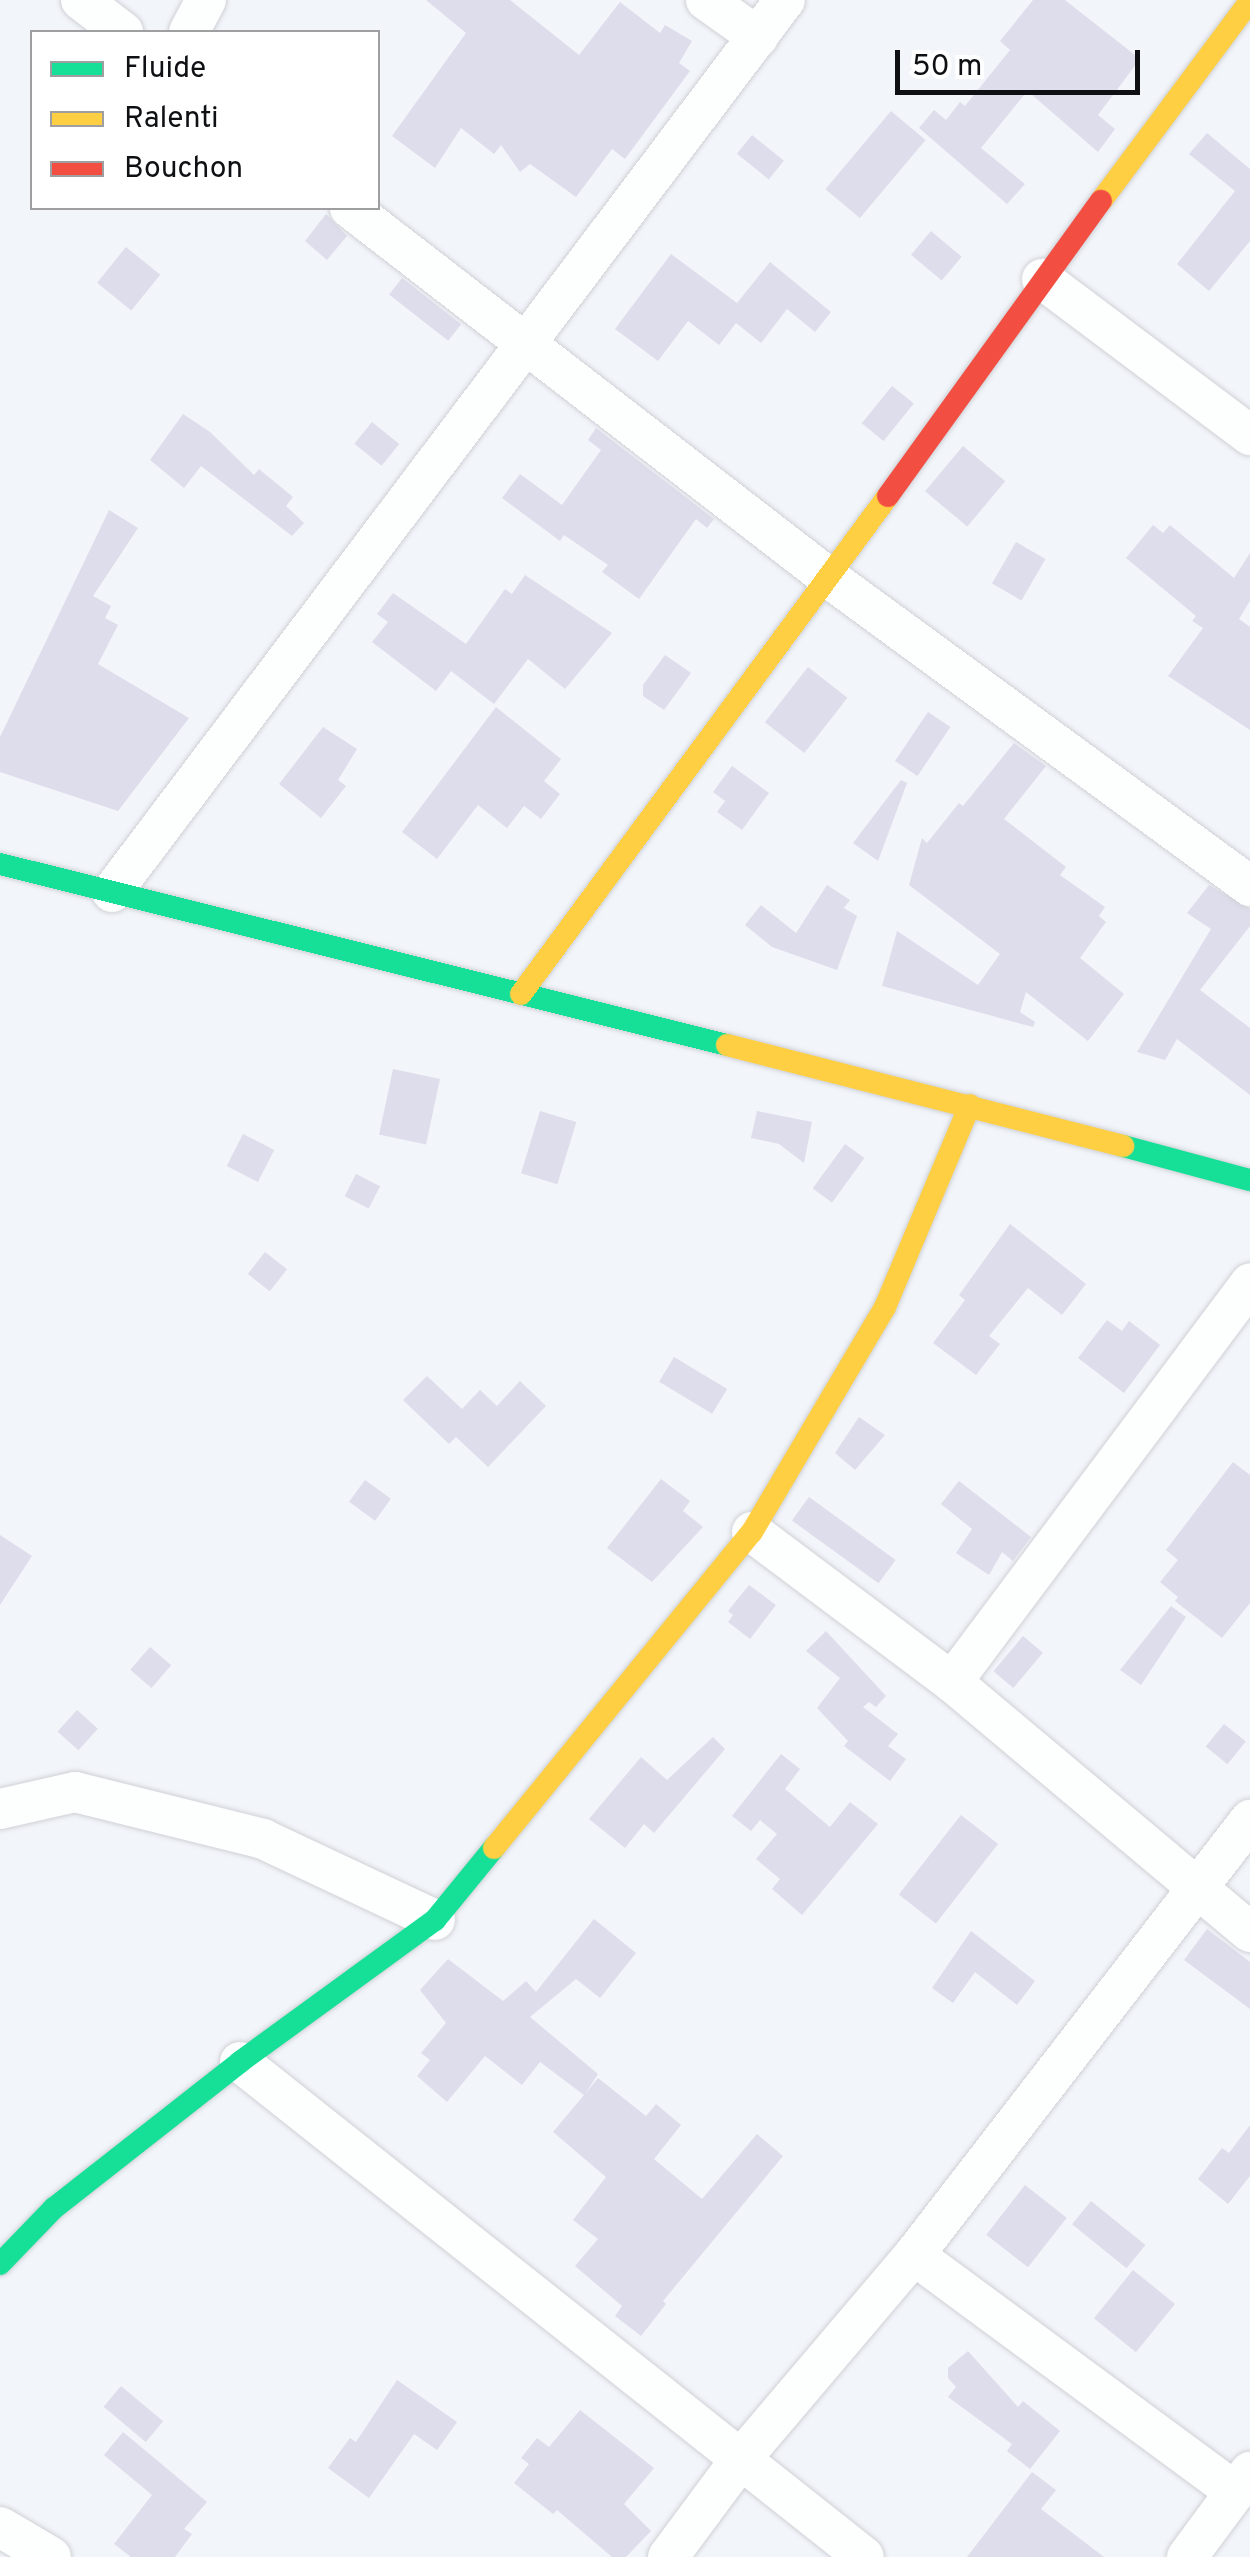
<!DOCTYPE html>
<style>
body{margin:0}
#map{position:relative;width:1250px;height:2557px;overflow:hidden;background:#f2f5fa;font-family:Overpass,sans-serif}
div>[style]{position:absolute}
.building>*{inset:0;background:#deddeb;transform-origin:0 0}
.roads{filter:drop-shadow(0 0 2px #ced1d5) drop-shadow(0 0 2px #ced1d5)}
.street>*{height:40px;margin:-20px;padding:0 20px;transform-origin:20px;border-radius:20px;background:#fdfefe}
.fast>*{height:22px;margin:-11px;padding:0 11px;transform-origin:11px;border-radius:11px;background:#16e098}
.slow>*{height:22px;margin:-11px;padding:0 11px;transform-origin:11px;border-radius:11px;background:#ffcf43}
.jam>*{height:22px;margin:-11px;padding:0 11px;transform-origin:11px;border-radius:11px;background:#f24e42}
span{translate:-50% -50%;white-space:nowrap;text-align:center;line-height:1.15;-webkit-text-stroke:8px #fff;paint-order:stroke}
.legend{position:absolute;left:30px;top:30px;width:350px;height:180px;box-sizing:border-box;background:#fff;border:2px solid #9f9fa1;margin:0;padding:12px 18px;list-style:none;font-size:30px;color:#0e1013}
.legend li{display:flex;align-items:center;gap:20px;height:50px}
.legend b{width:50px;border:2px solid #9f9fa1}
.scale{position:absolute;left:895px;top:50px;width:245px;height:45px;box-sizing:border-box;border:5px solid #0e1013;border-top:0;padding-left:12px;font-size:30px;line-height:35px;white-space:nowrap;color:#0e1013;-webkit-text-stroke:8px #fff;paint-order:stroke}
</style>
<div id="map">
<div class="building">
<div style="clip-path:polygon(426px 0,510px 0,579px 55px,620px 2px,660px 33px,665px 25px,692px 41px,679px 63px,690px 71px,625px 159px,612px 149px,576px 197px,530px 164px,520px 172px,501px 145px,494px 154px,461px 128px,435px 168px,392px 136px,466px 33px)"></div>
<div style="clip-path:polygon(1033px 0,1065px 0,1140px 59px,1098px 115px,1115px 129px,1098px 152px,1031px 94px,1025px 94px,981px 148px,1025px 184px,1007px 204px,919px 128px,934px 110px,946px 120px,960px 102px,965px 106px,1010px 50px,1000px 41px)"></div>
<div style="left:891px;top:111px;width:45px;height:102px;rotate:40deg"></div>
<div style="clip-path:polygon(1207px 133px,1250px 169px,1250px 241px,1209px 291px,1177px 264px,1235px 191px,1189px 154px)"></div>
<div style="left:752px;top:135px;width:41px;height:24px;rotate:39deg"></div>
<div style="clip-path:polygon(326px 214px,347px 236px,327px 260px,305px 241px)"></div>
<div style="left:931px;top:231px;width:40px;height:31px;rotate:40deg"></div>
<div style="left:126px;top:247px;width:44px;height:46px;rotate:39deg"></div>
<div style="clip-path:polygon(671px 254px,737px 303px,770px 262px,831px 312px,815px 332px,787px 309px,761px 343px,736px 323px,719px 345px,688px 321px,658px 361px,615px 329px)"></div>
<div style="left:402px;top:278px;width:75px;height:21px;rotate:38deg"></div>
<div style="left:892px;top:386px;width:28px;height:48px;rotate:39deg"></div>
<div style="clip-path:polygon(183px 414px,210px 432px,254px 475px,259px 469px,293px 497px,286px 506px,304px 523px,292px 536px,201px 466px,184px 488px,150px 460px)"></div>
<div style="left:372px;top:422px;width:35px;height:28px;rotate:39deg"></div>
<div style="clip-path:polygon(596px 428px,714px 519px,707px 528px,696px 519px,639px 599px,602px 572px,608px 565px,564px 535px,560px 541px,502px 498px,520px 474px,562px 505px,601px 450px,588px 440px)"></div>
<div style="left:963px;top:446px;width:55px;height:59px;rotate:40deg"></div>
<div style="clip-path:polygon(109px 510px,138px 528px,93px 596px,111px 606px,105px 618px,118px 625px,98px 664px,189px 718px,118px 811px,0 772px,0 737px)"></div>
<div style="clip-path:polygon(1153px 525px,1163px 533px,1170px 525px,1234px 578px,1250px 553px,1250px 601px,1239px 619px,1250px 627px,1250px 730px,1168px 676px,1203px 628px,1192px 621px,1196px 616px,1126px 558px)"></div>
<div style="left:1016px;top:542px;width:34px;height:48px;rotate:30deg"></div>
<div style="clip-path:polygon(525px 575px,612px 633px,565px 689px,528px 659px,494px 704px,451px 671px,436px 691px,372px 642px,388px 622px,377px 614px,393px 593px,466px 644px,505px 589px,512px 594px)"></div>
<div style="clip-path:polygon(665px 655px,691px 673px,664px 710px,643px 696px,643px 685px)"></div>
<div style="left:808px;top:667px;width:50px;height:70px;rotate:38deg"></div>
<div style="clip-path:polygon(496px 707px,561px 759px,544px 781px,560px 794px,541px 819px,524px 806px,507px 828px,478px 805px,437px 859px,402px 832px)"></div>
<div style="left:928px;top:712px;width:27px;height:59px;rotate:34deg"></div>
<div style="clip-path:polygon(323px 727px,357px 749px,338px 780px,346px 786px,321px 818px,279px 784px)"></div>
<div style="clip-path:polygon(1014px 743px,1046px 766px,1004px 819px,1066px 867px,1060px 875px,1105px 907px,1099px 916px,1106px 922px,1080px 958px,1124px 994px,1088px 1041px,1026px 992px,1020px 1012px,1035px 1022px,1033px 1027px,882px 986px,897px 931px,978px 985px,1000px 954px,909px 885px,922px 838px,927px 843px,959px 803px,963px 806px)"></div>
<div style="clip-path:polygon(732px 766px,769px 793px,742px 830px,717px 812px,725px 801px,713px 792px)"></div>
<div style="clip-path:polygon(901px 780px,907px 783px,878px 861px,853px 843px)"></div>
<div style="clip-path:polygon(827px 885px,850px 900px,844px 908px,857px 916px,837px 970px,772px 947px,745px 925px,761px 905px,796px 933px)"></div>
<div style="clip-path:polygon(1209px 885px,1250px 909px,1250px 926px,1200px 990px,1250px 1028px,1250px 1095px,1177px 1039px,1165px 1060px,1137px 1052px,1211px 929px,1187px 913px)"></div>
<div style="left:393px;top:1069px;width:48px;height:67px;rotate:12deg"></div>
<div style="left:540px;top:1111px;width:38px;height:65px;rotate:17deg"></div>
<div style="clip-path:polygon(757px 1111px,812px 1122px,804px 1163px,779px 1144px,751px 1138px)"></div>
<div style="left:243px;top:1134px;width:35px;height:36px;rotate:27deg"></div>
<div style="left:845px;top:1144px;width:24px;height:55px;rotate:36deg"></div>
<div style="left:356px;top:1174px;width:27px;height:25px;rotate:27deg"></div>
<div style="clip-path:polygon(1010px 1224px,1086px 1284px,1062px 1315px,1028px 1288px,989px 1336px,1000px 1344px,976px 1375px,933px 1343px,965px 1300px,959px 1295px)"></div>
<div style="left:265px;top:1252px;width:28px;height:28px;rotate:38deg"></div>
<div style="clip-path:polygon(1107px 1320px,1122px 1331px,1129px 1321px,1160px 1345px,1124px 1393px,1078px 1358px)"></div>
<div style="left:674px;top:1357px;width:62px;height:29px;rotate:31deg"></div>
<div style="clip-path:polygon(427px 1376px,462px 1409px,480px 1390px,497px 1406px,520px 1381px,546px 1406px,488px 1467px,456px 1437px,449px 1444px,403px 1400px)"></div>
<div style="clip-path:polygon(859px 1417px,885px 1435px,855px 1470px,835px 1453px)"></div>
<div style="clip-path:polygon(1233px 1462px,1250px 1475px,1250px 1603px,1222px 1638px,1175px 1601px,1178px 1597px,1160px 1582px,1178px 1560px,1166px 1550px)"></div>
<div style="clip-path:polygon(661px 1479px,690px 1501px,683px 1511px,703px 1527px,652px 1582px,607px 1548px)"></div>
<div style="left:365px;top:1480px;width:32px;height:27px;rotate:36deg"></div>
<div style="clip-path:polygon(959px 1481px,1031px 1537px,1013px 1561px,1002px 1552px,989px 1575px,956px 1553px,972px 1529px,941px 1504px)"></div>
<div style="left:809px;top:1497px;width:107px;height:29px;rotate:36deg"></div>
<div style="clip-path:polygon(0 1535px,32px 1556px,0 1605px)"></div>
<div style="clip-path:polygon(749px 1585px,776px 1605px,750px 1639px,728px 1622px,733px 1615px,728px 1611px)"></div>
<div style="clip-path:polygon(1171px 1606px,1186px 1617px,1141px 1685px,1120px 1670px)"></div>
<div style="clip-path:polygon(826px 1631px,886px 1696px,876px 1707px,869px 1702px,863px 1707px,898px 1734px,888px 1746px,906px 1759px,890px 1781px,844px 1746px,848px 1741px,817px 1708px,840px 1678px,806px 1651px)"></div>
<div style="left:1023px;top:1636px;width:26px;height:46px;rotate:40deg"></div>
<div style="left:150px;top:1647px;width:28px;height:30px;rotate:41deg"></div>
<div style="left:77px;top:1710px;width:28px;height:29px;rotate:42deg"></div>
<div style="left:1224px;top:1724px;width:28px;height:29px;rotate:39deg"></div>
<div style="clip-path:polygon(713px 1737px,725px 1749px,654px 1833px,644px 1824px,625px 1848px,589px 1819px,641px 1757px,667px 1780px)"></div>
<div style="clip-path:polygon(781px 1754px,800px 1769px,785px 1789px,830px 1827px,850px 1802px,878px 1824px,802px 1915px,772px 1889px,780px 1879px,756px 1859px,777px 1834px,760px 1820px,751px 1831px,732px 1816px)"></div>
<div style="left:961px;top:1815px;width:47px;height:101px;rotate:38deg"></div>
<div style="clip-path:polygon(594px 1919px,636px 1953px,600px 1998px,576px 1979px,530px 2017px,598px 2074px,585px 2094px,598px 2078px,646px 2116px,656px 2104px,681px 2125px,654px 2159px,702px 2199px,757px 2134px,783px 2156px,663px 2301px,666px 2304px,641px 2336px,615px 2316px,622px 2306px,575px 2266px,598px 2239px,573px 2220px,606px 2177px,553px 2132px,584px 2095px,540px 2062px,522px 2085px,485px 2056px,447px 2102px,417px 2076px,430px 2060px,421px 2053px,446px 2023px,420px 1990px,448px 1959px,503px 2001px,526px 1981px,536px 1992px)"></div>
<div style="clip-path:polygon(1207px 1929px,1250px 1962px,1250px 2009px,1184px 1960px)"></div>
<div style="clip-path:polygon(971px 1931px,1035px 1981px,1017px 2005px,975px 1972px,953px 2003px,932px 1988px)"></div>
<div style="clip-path:polygon(1250px 2125px,1250px 2176px,1228px 2204px,1198px 2179px,1222px 2148px,1229px 2153px)"></div>
<div style="left:1025px;top:2185px;width:53px;height:63px;rotate:38deg"></div>
<div style="left:1091px;top:2201px;width:70px;height:30px;rotate:39deg"></div>
<div style="left:1133px;top:2270px;width:54px;height:62px;rotate:39deg"></div>
<div style="clip-path:polygon(968px 2351px,1018px 2407px,1023px 2401px,1060px 2431px,1030px 2469px,1007px 2451px,1012px 2444px,948px 2397px,956px 2387px,948px 2378px,948px 2368px)"></div>
<div style="clip-path:polygon(397px 2380px,457px 2422px,437px 2450px,414px 2434px,369px 2498px,328px 2468px,350px 2438px,356px 2442px)"></div>
<div style="left:121px;top:2386px;width:55px;height:27px;rotate:40deg"></div>
<div style="clip-path:polygon(580px 2410px,654px 2468px,624px 2504px,651px 2531px,626px 2557px,612px 2557px,557px 2510px,553px 2514px,514px 2483px,529px 2464px,521px 2458px,537px 2438px,549px 2447px)"></div>
<div style="clip-path:polygon(123px 2432px,207px 2502px,184px 2529px,192px 2534px,175px 2557px,131px 2557px,114px 2544px,152px 2495px,104px 2455px)"></div>
<div style="clip-path:polygon(1032px 2472px,1056px 2490px,1041px 2509px,1104px 2557px,967px 2557px)"></div>
</div>
<div class="roads">
<div class="street">
<div style="left:81px;top:0;width:53px;rotate:37.3deg"></div>
<div style="left:706px;top:0;width:64px;rotate:35.4deg"></div>
<div style="left:189px;top:32px;width:36px;rotate:-62deg"></div>
<div style="left:350px;top:208px;width:605px;rotate:37.68deg"></div>
<div style="left:829px;top:578px;width:522px;rotate:36.19deg"></div>
<div style="left:1042px;top:279px;width:260px;rotate:36.9deg"></div>
<div style="left:112px;top:892px;width:1117px;rotate:-52.97deg"></div>
<div style="left:752px;top:1532px;width:250px;rotate:36.9deg"></div>
<div style="left:952px;top:1682px;width:389px;rotate:40deg"></div>
<div style="left:952px;top:1682px;width:498px;rotate:-53.2deg"></div>
<div style="left:0;top:1809px;width:77px;rotate:-12.8deg"></div>
<div style="left:75px;top:1792px;width:194px;rotate:14deg"></div>
<div style="left:263px;top:1839px;width:190px;rotate:25.2deg"></div>
<div style="left:240px;top:2062px;width:796px;rotate:38.42deg"></div>
<div style="left:914px;top:2255px;width:399px;rotate:36.4deg"></div>
<div style="left:0;top:2527px;width:59px;rotate:30.5deg"></div>
<div style="left:668px;top:2557px;width:121px;rotate:-53.4deg"></div>
<div style="left:740px;top:2460px;width:269px;rotate:-49.7deg"></div>
<div style="left:914px;top:2255px;width:550px;rotate:-52.32deg"></div>
<div style="left:1187px;top:2557px;width:106px;rotate:-53.5deg"></div>
</div>
<div class="fast">
<div style="left:0;top:864px;width:749px;rotate:13.98deg"></div>
<div style="left:1123px;top:1146px;width:131px;rotate:15deg"></div>
<div style="left:0;top:2264px;width:78px;rotate:-46deg"></div>
<div style="left:54px;top:2208px;width:236px;rotate:-38.1deg"></div>
<div style="left:240px;top:2062px;width:241px;rotate:-36.1deg"></div>
<div style="left:435px;top:1920px;width:93px;rotate:-50.7deg"></div>
</div>
<div class="slow">
<div style="left:1101px;top:201px;width:249px;rotate:-53.3deg"></div>
<div style="left:521px;top:994px;width:619px;rotate:-53.61deg"></div>
<div style="left:727px;top:1045px;width:409px;rotate:14.3deg"></div>
<div style="left:494px;top:1848px;width:408px;rotate:-50.8deg"></div>
<div style="left:752px;top:1532px;width:261px;rotate:-59.4deg"></div>
<div style="left:885px;top:1307px;width:219px;rotate:-67.2deg"></div>
</div>
<div class="jam">
<div style="left:888px;top:496px;width:364px;rotate:-54.2deg"></div>
</div>
</div>
<ul class="legend">
<li><b style="height:12px;background:#16e098"></b>Fluide</li>
<li><b style="height:12px;background:#ffcf43"></b>Ralenti</li>
<li><b style="height:12px;background:#f24e42"></b>Bouchon</li>
</ul>
<div class="scale">50 m</div>
</div>
